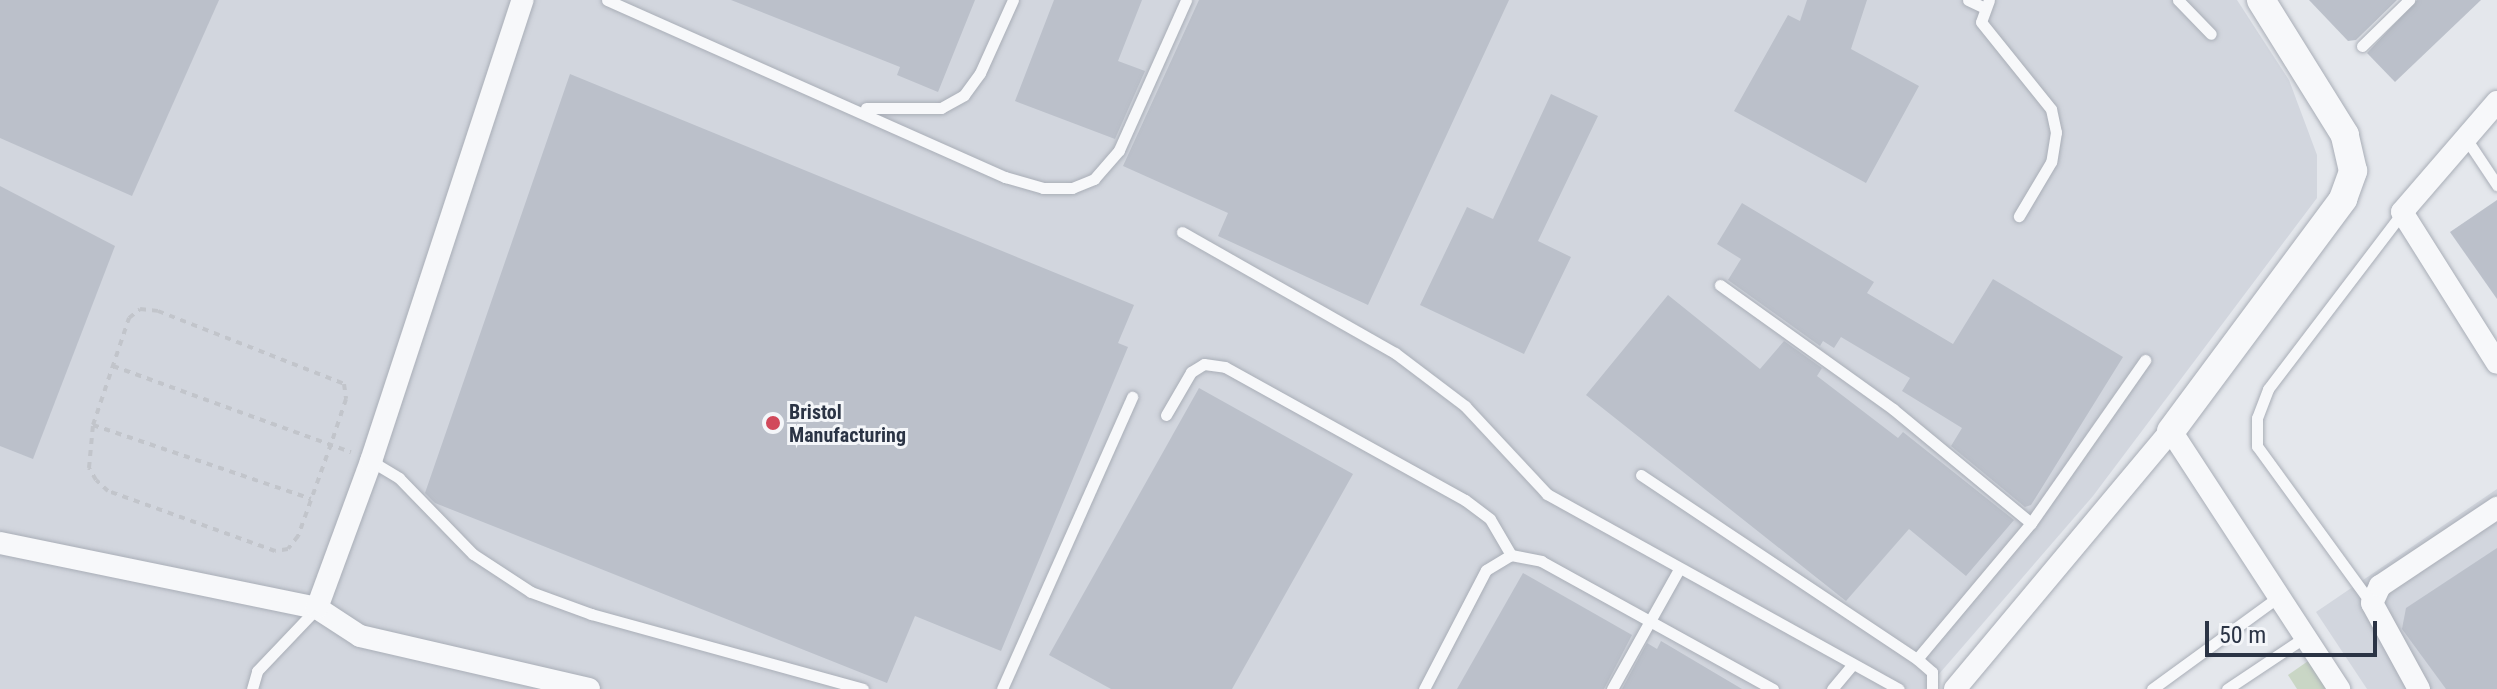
<!DOCTYPE html>
<style>
body{margin:0}
#map{position:relative;width:2497px;height:689px;overflow:hidden;background:#e4e7ec;font-family:"Roboto Condensed",sans-serif}
div>[style]{position:absolute}
.built>*{inset:0;background:#d2d6de}
.green>*{inset:0;background:#c9d6c5}
.building>*{inset:0;background:#bbc0ca}
.path>*{height:4px;margin-top:-2px;transform-origin:0;background:repeating-linear-gradient(90deg,#c2c5cb 0 6px,transparent 0 12px)}
.roads{filter:drop-shadow(0 0 2px #a9aeb7) drop-shadow(0 0 2px #a9aeb7)}
.service>*{height:11px;margin:-5.5px;padding:0 5.5px;transform-origin:5.5px;border-radius:5.5px;background:#f7f8fa}
.minor>*{height:22px;margin:-11px;padding:0 11px;transform-origin:11px;border-radius:11px;background:#f7f8fa}
.tertiary>*{height:28px;margin:-14px;padding:0 14px;transform-origin:14px;border-radius:14px;background:#f7f8fa}
.dots>*{width:22px;height:22px;translate:-50% -50%;box-sizing:border-box;border:4px solid #f4f6f9;border-radius:50%}
span{translate:-50% -50%;white-space:nowrap;text-align:center;line-height:1.15;-webkit-text-stroke:6px #f4f6f9;paint-order:stroke}
.poi-label{font-size:20px;color:#2b3445;font-weight:700}
.left{translate:0 -50%;text-align:left}
.scale{position:absolute;left:2205px;top:621px;width:172px;height:36px;box-sizing:border-box;border:4px solid #2b3445;border-top:0;padding-left:10px;font-size:24px;line-height:28px;white-space:nowrap;color:#2b3445;-webkit-text-stroke:6px #f4f6f9;paint-order:stroke}
</style>
<div id="map">
<div class="built">
<div style="clip-path:polygon(0 0,2237px 0,2289px 80px,2317px 155px,2317px 198px,2093px 496px,1926px 689px,0 689px)"></div>
<div style="clip-path:polygon(2497px 489px,2497px 689px,2367px 689px,2316px 612px)"></div>
</div>
<div class="green">
<div style="clip-path:polygon(2311px 659px,2331px 689px,2297px 689px,2288px 675px)"></div>
</div>
<div class="building">
<div style="clip-path:polygon(0 0,219px 0,132px 196px,0 138px)"></div>
<div style="clip-path:polygon(731px 0,975px 0,938px 92px,897px 75px,900px 67px)"></div>
<div style="clip-path:polygon(1054px 0,1142px 0,1118px 61px,1145px 71px,1115px 139px,1015px 101px)"></div>
<div style="clip-path:polygon(1199px 0,1509px 0,1368px 305px,1218px 236px,1228px 213px,1123px 166px)"></div>
<div style="clip-path:polygon(1807px 0,1867px 0,1851px 49px,1919px 86px,1866px 183px,1734px 111px,1788px 15px,1800px 21px)"></div>
<div style="clip-path:polygon(2309px 0,2397px 0,2356px 40px,2348px 41px)"></div>
<div style="clip-path:polygon(2417px 0,2481px 0,2395px 82px,2367px 53px)"></div>
<div style="clip-path:polygon(570px 74px,1134px 305px,1118px 343px,1128px 347px,1001px 651px,915px 616px,887px 683px,435px 503px,425px 493px)"></div>
<div style="clip-path:polygon(1551px 94px,1598px 116px,1538px 241px,1571px 257px,1524px 354px,1420px 305px,1467px 207px,1493px 219px)"></div>
<div style="clip-path:polygon(0 186px,115px 246px,33px 459px,0 446px)"></div>
<div style="clip-path:polygon(2497px 200px,2497px 299px,2450px 232px)"></div>
<div style="clip-path:polygon(1742px 203px,1874px 282px,1867px 293px,1953px 344px,1993px 279px,2123px 357px,2031px 505px,2025px 507px,1951px 446px,1962px 428px,1902px 391px,1910px 378px,1841px 337px,1834px 348px,1823px 341px,1820px 346px,1728px 280px,1741px 259px,1717px 244px)"></div>
<div style="clip-path:polygon(1668px 295px,1760px 369px,1784px 341px,1822px 368px,1817px 376px,1898px 438px,1903px 432px,2014px 520px,1966px 576px,1909px 529px,1846px 601px,1586px 395px)"></div>
<div style="clip-path:polygon(1199px 388px,1353px 474px,1232px 689px,1111px 689px,1049px 655px)"></div>
<div style="clip-path:polygon(2497px 548px,2497px 689px,2446px 689px,2402px 629px,2406px 608px)"></div>
<div style="clip-path:polygon(1523px 573px,1632px 635px,1604px 689px,1457px 689px)"></div>
<div style="clip-path:polygon(1661px 641px,1742px 689px,1622px 689px,1647px 643px,1657px 649px)"></div>
</div>
<div class="path">
<div style="left:140px;top:309px;width:18px;rotate:6deg"></div>
<div style="left:158px;top:311px;width:200px;rotate:21.4deg"></div>
<div style="left:344px;top:384px;width:15px;rotate:82deg"></div>
<div style="left:346px;top:399px;width:47px;rotate:108.4deg"></div>
<div style="left:331px;top:444px;width:98px;rotate:109.7deg"></div>
<div style="left:298px;top:536px;width:16px;rotate:128deg"></div>
<div style="left:288px;top:549px;width:13px;rotate:171deg"></div>
<div style="left:275px;top:551px;width:177px;rotate:-160.2deg"></div>
<div style="left:108px;top:491px;width:16px;rotate:-137deg"></div>
<div style="left:96px;top:480px;width:14px;rotate:-120deg"></div>
<div style="left:89px;top:468px;width:43px;rotate:-84.7deg"></div>
<div style="left:93px;top:425px;width:113px;rotate:-71.4deg"></div>
<div style="left:129px;top:318px;width:14px;rotate:-39deg"></div>
<div style="left:113px;top:366px;width:253px;rotate:19.9deg"></div>
<div style="left:93px;top:425px;width:230px;rotate:18.7deg"></div>
</div>
<div class="roads">
<div class="service">
<div style="left:607px;top:0;width:436px;rotate:24deg"></div>
<div style="left:1005px;top:177px;width:40px;rotate:16deg"></div>
<div style="left:1043px;top:188px;width:29px"></div>
<div style="left:1072px;top:188px;width:24px;rotate:-22deg"></div>
<div style="left:1094px;top:179px;width:38px;rotate:-49deg"></div>
<div style="left:1119px;top:150px;width:164px;rotate:-65.9deg"></div>
<div style="left:1968px;top:0;width:17px;rotate:25deg"></div>
<div style="left:1989px;top:0;width:23px;rotate:110deg"></div>
<div style="left:1981px;top:22px;width:112px;rotate:51.2deg"></div>
<div style="left:2051px;top:109px;width:24px;rotate:78deg"></div>
<div style="left:2056px;top:132px;width:30px;rotate:99deg"></div>
<div style="left:2051px;top:162px;width:63px;rotate:120.7deg"></div>
<div style="left:2178px;top:0;width:47px;rotate:45.9deg"></div>
<div style="left:2362px;top:46px;width:66px;rotate:-44.4deg"></div>
<div style="left:866px;top:108px;width:75px"></div>
<div style="left:941px;top:108px;width:26px;rotate:-29deg"></div>
<div style="left:964px;top:95px;width:27px;rotate:-54deg"></div>
<div style="left:980px;top:73px;width:80px;rotate:-65.7deg"></div>
<div style="left:2465px;top:137px;width:58px;rotate:56.3deg"></div>
<div style="left:1182px;top:232px;width:245px;rotate:29.6deg"></div>
<div style="left:1395px;top:353px;width:88px;rotate:37.1deg"></div>
<div style="left:1465px;top:406px;width:120px;rotate:47deg"></div>
<div style="left:1547px;top:494px;width:402px;rotate:29deg"></div>
<div style="left:1720px;top:285px;width:213px;rotate:35.6deg"></div>
<div style="left:1893px;top:409px;width:179px;rotate:39.6deg"></div>
<div style="left:2031px;top:523px;width:177px;rotate:130deg"></div>
<div style="left:1166px;top:415px;width:50px;rotate:-59.8deg"></div>
<div style="left:1191px;top:372px;width:15px;rotate:-32deg"></div>
<div style="left:1204px;top:364px;width:21px;rotate:8deg"></div>
<div style="left:1225px;top:367px;width:274px;rotate:29deg"></div>
<div style="left:1465px;top:500px;width:31px;rotate:37deg"></div>
<div style="left:1490px;top:519px;width:42px;rotate:59.7deg"></div>
<div style="left:371px;top:461px;width:33px;rotate:31deg"></div>
<div style="left:399px;top:478px;width:106px;rotate:45.8deg"></div>
<div style="left:473px;top:554px;width:69px;rotate:33.2deg"></div>
<div style="left:531px;top:592px;width:64px;rotate:20.1deg"></div>
<div style="left:591px;top:614px;width:282px;rotate:15.4deg"></div>
<div style="left:1641px;top:475px;width:332px;rotate:33.7deg"></div>
<div style="left:1917px;top:659px;width:20px;rotate:41deg"></div>
<div style="left:1932px;top:672px;width:17px;rotate:90deg"></div>
<div style="left:2031px;top:523px;width:199px;rotate:-55deg"></div>
<div style="left:2371px;top:603px;width:194px;rotate:-126deg"></div>
<div style="left:2257px;top:446px;width:28px;rotate:-90deg"></div>
<div style="left:2257px;top:418px;width:31px;rotate:-69deg"></div>
<div style="left:2268px;top:389px;width:221px;rotate:-52.7deg"></div>
<div style="left:252px;top:689px;width:19px;rotate:-74deg"></div>
<div style="left:257px;top:671px;width:87px;rotate:-46.4deg"></div>
<div style="left:1002px;top:689px;width:320px;rotate:-66deg"></div>
<div style="left:1424px;top:689px;width:134px;rotate:-62.5deg"></div>
<div style="left:1486px;top:570px;width:29px;rotate:-31deg"></div>
<div style="left:1511px;top:555px;width:31px;rotate:11deg"></div>
<div style="left:1541px;top:561px;width:265px;rotate:28.9deg"></div>
<div style="left:1612px;top:689px;width:137px;rotate:-60.8deg"></div>
<div style="left:1832px;top:689px;width:30px;rotate:-50deg"></div>
<div style="left:2152px;top:689px;width:156px;rotate:-36.1deg"></div>
<div style="left:2227px;top:689px;width:94px;rotate:-33.7deg"></div>
</div>
<div class="minor">
<div style="left:2497px;top:102px;width:145px;rotate:130.8deg"></div>
<div style="left:2402px;top:212px;width:178px;rotate:57.8deg"></div>
<div style="left:0;top:543px;width:324px;rotate:11.6deg"></div>
<div style="left:317px;top:608px;width:51px;rotate:33.1deg"></div>
<div style="left:360px;top:636px;width:235px;rotate:13deg"></div>
<div style="left:317px;top:608px;width:157px;rotate:-69.8deg"></div>
<div style="left:371px;top:461px;width:485px;rotate:-71.8deg"></div>
<div style="left:1955px;top:689px;width:336px;rotate:-50.1deg"></div>
<div style="left:2171px;top:431px;width:308px;rotate:56.9deg"></div>
<div style="left:2419px;top:689px;width:98px;rotate:-118.7deg"></div>
<div style="left:2372px;top:603px;width:19px;rotate:-65deg"></div>
<div style="left:2380px;top:586px;width:141px;rotate:-33.7deg"></div>
</div>
<div class="tertiary">
<div style="left:2171px;top:431px;width:289px;rotate:-53.4deg"></div>
<div style="left:2343px;top:199px;width:30px;rotate:-70deg"></div>
<div style="left:2353px;top:171px;width:37px;rotate:-103deg"></div>
<div style="left:2345px;top:135px;width:159px;rotate:-121.9deg"></div>
</div>
</div>
<div class="dots">
<div style="left:773px;top:423px;background:#d1495b"></div>
</div>
<div class="poi-label">
<span class="left" style="left:789px;top:424px">Bristol<br>Manufacturing</span>
</div>
<div class="scale">50 m</div>
</div>
